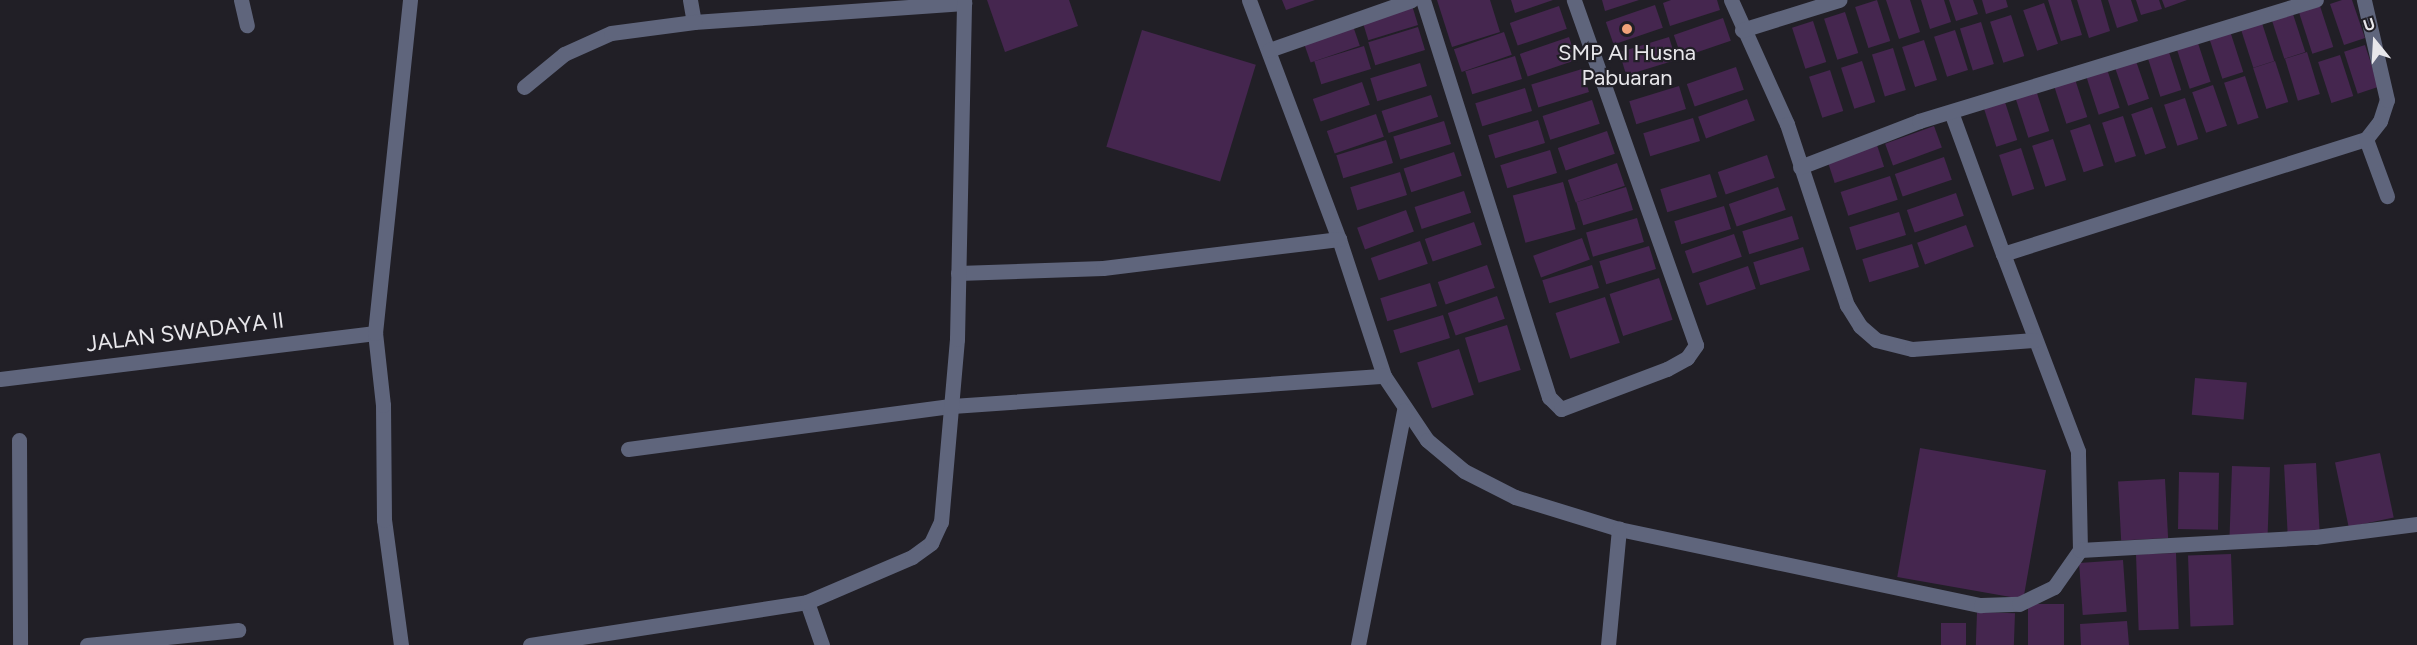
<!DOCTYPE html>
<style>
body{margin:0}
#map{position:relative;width:2417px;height:645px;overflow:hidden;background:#211f26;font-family:Figtree,sans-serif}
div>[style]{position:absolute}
.building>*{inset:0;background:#45264f;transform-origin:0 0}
.minor>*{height:15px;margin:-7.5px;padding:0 7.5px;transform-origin:7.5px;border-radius:7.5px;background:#5f657c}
.dots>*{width:16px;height:16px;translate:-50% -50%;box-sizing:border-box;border:3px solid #211f26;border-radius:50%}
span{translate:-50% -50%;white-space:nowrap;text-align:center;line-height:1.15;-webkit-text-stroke:4.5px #211f26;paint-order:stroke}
.poi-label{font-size:22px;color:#e8e7eb}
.street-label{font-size:22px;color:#e8e7eb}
.north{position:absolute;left:2345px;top:12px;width:60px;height:60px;-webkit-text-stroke:4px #211f26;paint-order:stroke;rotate:342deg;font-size:16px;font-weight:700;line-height:24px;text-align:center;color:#e8e7eb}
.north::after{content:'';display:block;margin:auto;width:21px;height:27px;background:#e8e7eb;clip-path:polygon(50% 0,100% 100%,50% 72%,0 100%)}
</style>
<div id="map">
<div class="building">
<div style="clip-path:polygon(987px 0,1069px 0,1078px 26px,1005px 52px)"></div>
<div style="clip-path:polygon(1282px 0,1315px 0,1286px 10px)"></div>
<div style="clip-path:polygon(1437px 0,1490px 0,1500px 32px,1452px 47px)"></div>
<div style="clip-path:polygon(1511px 0,1553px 0,1515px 13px)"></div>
<div style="clip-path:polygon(1602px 0,1639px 0,1605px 11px)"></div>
<div style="clip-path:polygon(1671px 0,1717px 0,1720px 10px,1670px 26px,1663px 3px)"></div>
<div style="left:1877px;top:0;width:43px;height:23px;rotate:72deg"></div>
<div style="clip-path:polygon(1886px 0,1910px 0,1920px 32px,1899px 39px)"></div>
<div style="clip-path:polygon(1921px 0,1944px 0,1951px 22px,1930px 29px)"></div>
<div style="clip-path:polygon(1949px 0,1973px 0,1978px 14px,1956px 21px)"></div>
<div style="clip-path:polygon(1982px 0,2006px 0,2008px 7px,1986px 14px)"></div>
<div style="clip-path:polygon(2048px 0,2071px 0,2082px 35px,2061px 41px)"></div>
<div style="clip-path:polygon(2077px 0,2101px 0,2110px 31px,2089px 38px)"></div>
<div style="clip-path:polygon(2108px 0,2131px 0,2138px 21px,2117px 28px)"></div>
<div style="clip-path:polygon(2136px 0,2159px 0,2162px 9px,2141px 15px)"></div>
<div style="clip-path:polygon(2162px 0,2187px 0,2165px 8px)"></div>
<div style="clip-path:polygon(2342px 0,2352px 0,2365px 38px,2344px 45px,2330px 4px)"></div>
<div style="left:1411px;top:2px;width:24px;height:52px;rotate:73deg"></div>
<div style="left:2044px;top:3px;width:43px;height:22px;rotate:71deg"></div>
<div style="left:1655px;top:5px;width:24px;height:52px;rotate:71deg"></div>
<div style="left:1559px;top:6px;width:24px;height:52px;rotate:71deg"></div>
<div style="left:2320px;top:6px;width:43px;height:22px;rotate:72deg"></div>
<div style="left:2292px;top:11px;width:43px;height:22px;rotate:72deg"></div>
<div style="left:1845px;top:12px;width:43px;height:22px;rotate:72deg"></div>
<div style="left:2011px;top:15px;width:43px;height:22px;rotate:72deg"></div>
<div style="left:1723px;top:18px;width:24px;height:52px;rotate:71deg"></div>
<div style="left:2261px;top:20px;width:43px;height:22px;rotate:72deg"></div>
<div style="left:1813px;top:21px;width:43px;height:22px;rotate:72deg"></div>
<div style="left:1981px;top:22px;width:44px;height:22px;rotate:73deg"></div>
<div style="left:1352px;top:23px;width:24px;height:52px;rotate:71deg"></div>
<div style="left:1418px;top:27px;width:24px;height:52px;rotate:73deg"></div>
<div style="left:1142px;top:30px;width:119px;height:122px;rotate:17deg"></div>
<div style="left:1955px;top:30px;width:42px;height:22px;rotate:72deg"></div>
<div style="left:2230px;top:31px;width:43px;height:22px;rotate:72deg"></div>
<div style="left:1504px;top:32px;width:24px;height:53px;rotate:71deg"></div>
<div style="left:1569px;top:37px;width:24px;height:52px;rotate:71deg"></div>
<div style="left:1669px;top:37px;width:24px;height:52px;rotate:73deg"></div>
<div style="left:1924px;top:40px;width:42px;height:23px;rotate:72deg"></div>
<div style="left:2197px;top:40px;width:44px;height:22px;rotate:72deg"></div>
<div style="left:2365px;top:45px;width:44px;height:22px;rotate:72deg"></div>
<div style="left:1364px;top:46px;width:24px;height:52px;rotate:73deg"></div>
<div style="left:1893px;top:48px;width:44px;height:22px;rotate:73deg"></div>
<div style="left:2168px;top:49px;width:43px;height:22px;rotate:72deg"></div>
<div style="left:2307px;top:52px;width:44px;height:23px;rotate:73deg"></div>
<div style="left:2340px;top:55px;width:43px;height:23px;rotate:72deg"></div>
<div style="left:1515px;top:56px;width:24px;height:52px;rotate:73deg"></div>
<div style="left:2135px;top:58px;width:43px;height:22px;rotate:71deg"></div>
<div style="left:1862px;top:61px;width:43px;height:22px;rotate:72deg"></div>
<div style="left:2275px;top:61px;width:43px;height:23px;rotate:72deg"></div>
<div style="left:1420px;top:63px;width:24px;height:52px;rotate:73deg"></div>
<div style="left:2106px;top:66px;width:44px;height:22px;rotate:72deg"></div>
<div style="left:1736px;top:67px;width:24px;height:52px;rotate:71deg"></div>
<div style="left:1582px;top:69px;width:24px;height:53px;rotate:73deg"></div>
<div style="left:1830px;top:70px;width:43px;height:22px;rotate:72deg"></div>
<div style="left:2074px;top:76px;width:43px;height:22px;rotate:72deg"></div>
<div style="left:2245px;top:76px;width:44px;height:22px;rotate:72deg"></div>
<div style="left:1362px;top:82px;width:24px;height:52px;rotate:71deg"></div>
<div style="left:2213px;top:85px;width:43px;height:22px;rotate:71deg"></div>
<div style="left:1679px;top:86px;width:24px;height:52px;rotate:73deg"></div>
<div style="left:1525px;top:88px;width:24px;height:52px;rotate:73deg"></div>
<div style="left:2036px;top:90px;width:43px;height:22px;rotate:72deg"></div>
<div style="left:1431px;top:95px;width:23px;height:52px;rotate:72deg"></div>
<div style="left:2185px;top:98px;width:43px;height:22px;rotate:72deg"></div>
<div style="left:1747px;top:99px;width:23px;height:52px;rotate:70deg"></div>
<div style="left:2004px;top:99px;width:43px;height:22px;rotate:72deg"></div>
<div style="left:1592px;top:100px;width:25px;height:52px;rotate:72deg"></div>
<div style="left:2152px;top:107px;width:43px;height:22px;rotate:71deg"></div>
<div style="left:1376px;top:114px;width:24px;height:52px;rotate:71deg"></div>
<div style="left:2123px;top:116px;width:42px;height:22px;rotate:72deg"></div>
<div style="left:1693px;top:118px;width:24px;height:52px;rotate:73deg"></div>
<div style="left:1538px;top:120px;width:24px;height:52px;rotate:73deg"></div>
<div style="left:1444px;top:121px;width:24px;height:53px;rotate:73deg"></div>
<div style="left:2090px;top:124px;width:44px;height:21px;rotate:72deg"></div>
<div style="left:1934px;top:126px;width:23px;height:52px;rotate:70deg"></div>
<div style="left:1607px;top:131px;width:24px;height:52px;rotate:71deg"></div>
<div style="left:2053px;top:139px;width:43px;height:22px;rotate:72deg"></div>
<div style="left:1386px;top:140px;width:24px;height:52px;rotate:73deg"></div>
<div style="left:1877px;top:145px;width:23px;height:52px;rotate:72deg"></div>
<div style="left:2021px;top:148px;width:43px;height:23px;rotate:72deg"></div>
<div style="left:1550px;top:150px;width:24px;height:52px;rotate:73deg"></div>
<div style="left:1454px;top:152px;width:25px;height:53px;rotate:72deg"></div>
<div style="left:1767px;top:155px;width:24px;height:52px;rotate:71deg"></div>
<div style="left:1944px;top:157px;width:24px;height:52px;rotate:71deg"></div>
<div style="left:1617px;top:163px;width:24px;height:52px;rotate:71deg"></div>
<div style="left:1400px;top:172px;width:24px;height:52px;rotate:73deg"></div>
<div style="left:1710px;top:174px;width:24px;height:52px;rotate:73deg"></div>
<div style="left:1890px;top:176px;width:25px;height:52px;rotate:72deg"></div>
<div style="left:1563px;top:182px;width:49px;height:52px;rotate:75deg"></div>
<div style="left:1626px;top:187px;width:24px;height:52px;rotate:73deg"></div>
<div style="left:1778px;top:187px;width:24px;height:52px;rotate:71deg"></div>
<div style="left:1464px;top:191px;width:23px;height:52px;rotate:72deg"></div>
<div style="left:1956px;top:193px;width:24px;height:52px;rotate:71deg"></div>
<div style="left:1724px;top:206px;width:24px;height:52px;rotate:73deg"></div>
<div style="left:1406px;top:210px;width:23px;height:52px;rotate:70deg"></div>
<div style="left:1899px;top:212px;width:24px;height:52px;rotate:73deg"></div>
<div style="left:1792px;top:216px;width:24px;height:52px;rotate:73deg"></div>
<div style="left:1637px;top:218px;width:25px;height:53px;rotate:74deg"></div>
<div style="left:1474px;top:222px;width:24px;height:52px;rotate:71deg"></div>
<div style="left:1966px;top:225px;width:23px;height:52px;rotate:70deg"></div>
<div style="left:1734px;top:234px;width:24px;height:52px;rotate:71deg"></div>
<div style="left:1582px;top:238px;width:23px;height:52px;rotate:70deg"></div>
<div style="left:1420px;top:241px;width:24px;height:52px;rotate:71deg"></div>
<div style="left:1912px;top:244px;width:24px;height:52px;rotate:73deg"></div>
<div style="left:1649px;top:246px;width:24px;height:52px;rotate:73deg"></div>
<div style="left:1803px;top:247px;width:24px;height:52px;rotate:73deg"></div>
<div style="left:1487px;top:265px;width:24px;height:52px;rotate:71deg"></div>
<div style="left:1592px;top:265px;width:24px;height:52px;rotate:73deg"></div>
<div style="left:1748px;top:266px;width:24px;height:52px;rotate:71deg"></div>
<div style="left:1659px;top:278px;width:44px;height:52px;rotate:72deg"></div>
<div style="left:1430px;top:283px;width:24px;height:52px;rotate:73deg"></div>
<div style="left:1497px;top:296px;width:24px;height:52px;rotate:71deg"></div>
<div style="left:1605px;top:297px;width:48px;height:52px;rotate:72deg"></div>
<div style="left:1443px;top:315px;width:24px;height:52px;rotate:73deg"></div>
<div style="left:1507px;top:325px;width:47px;height:44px;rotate:73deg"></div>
<div style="left:1459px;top:349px;width:48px;height:44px;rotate:72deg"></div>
<div style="left:2195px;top:378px;width:52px;height:37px;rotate:5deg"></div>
<div style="left:1920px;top:448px;width:128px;height:131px;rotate:10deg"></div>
<div style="left:2380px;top:453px;width:66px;height:46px;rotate:78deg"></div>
<div style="left:2316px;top:463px;width:68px;height:32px;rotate:87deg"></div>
<div style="left:2232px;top:466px;width:38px;height:69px;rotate:2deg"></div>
<div style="left:2179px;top:472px;width:40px;height:57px;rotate:1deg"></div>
<div style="left:2165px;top:479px;width:59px;height:47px;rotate:87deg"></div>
<div style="left:2176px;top:553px;width:76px;height:40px;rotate:88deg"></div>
<div style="left:2231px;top:554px;width:71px;height:43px;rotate:88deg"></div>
<div style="left:2123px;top:560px;width:52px;height:44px;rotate:86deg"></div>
<div style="left:2028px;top:604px;width:36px;height:41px"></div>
<div style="left:1977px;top:612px;width:38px;height:33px;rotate:2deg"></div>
<div style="clip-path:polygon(2127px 621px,2129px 645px,2081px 645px,2080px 624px)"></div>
<div style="left:1966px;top:623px;width:22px;height:25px;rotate:90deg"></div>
</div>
<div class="minor">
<div style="left:241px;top:0;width:26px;rotate:77deg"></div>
<div style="left:690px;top:0;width:22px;rotate:80deg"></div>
<div style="left:694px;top:22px;width:271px;rotate:-4deg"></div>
<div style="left:1249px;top:0;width:255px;rotate:69.4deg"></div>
<div style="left:1339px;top:239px;width:144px;rotate:71.8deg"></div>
<div style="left:1384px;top:376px;width:77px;rotate:56.1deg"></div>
<div style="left:1427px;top:440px;width:48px;rotate:40deg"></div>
<div style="left:1464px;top:471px;width:57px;rotate:27deg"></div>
<div style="left:1515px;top:497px;width:109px;rotate:17.1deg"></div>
<div style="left:1619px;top:529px;width:370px;rotate:11.9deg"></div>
<div style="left:1981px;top:605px;width:38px;rotate:-2deg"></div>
<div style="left:2019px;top:604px;width:39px;rotate:-26deg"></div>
<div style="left:2054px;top:587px;width:45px;rotate:-54.9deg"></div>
<div style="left:2080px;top:550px;width:99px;rotate:-91.2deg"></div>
<div style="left:2078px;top:451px;width:211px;rotate:-110.8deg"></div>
<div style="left:1423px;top:0;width:417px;rotate:72.4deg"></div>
<div style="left:1549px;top:397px;width:17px;rotate:45deg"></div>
<div style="left:1561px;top:409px;width:113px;rotate:-20.7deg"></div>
<div style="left:1667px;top:369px;width:23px;rotate:-29deg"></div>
<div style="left:1687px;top:358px;width:16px;rotate:-55deg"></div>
<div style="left:1696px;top:345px;width:366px;rotate:-109.5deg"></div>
<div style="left:1731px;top:0;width:136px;rotate:65.7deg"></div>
<div style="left:1787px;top:124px;width:191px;rotate:71.7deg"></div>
<div style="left:1847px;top:305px;width:25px;rotate:58deg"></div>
<div style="left:1860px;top:326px;width:21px;rotate:41deg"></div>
<div style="left:1876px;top:340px;width:37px;rotate:14deg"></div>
<div style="left:1912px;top:349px;width:123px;rotate:-4.2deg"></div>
<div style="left:1742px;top:30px;width:102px;rotate:-17.2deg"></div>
<div style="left:1269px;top:50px;width:151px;rotate:-19.3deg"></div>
<div style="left:524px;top:87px;width:52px;rotate:-39.5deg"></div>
<div style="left:564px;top:54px;width:51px;rotate:-24.1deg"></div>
<div style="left:611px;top:33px;width:84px;rotate:-7.5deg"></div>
<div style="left:1951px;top:112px;width:151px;rotate:69.9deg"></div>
<div style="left:2003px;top:254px;width:381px;rotate:-17.6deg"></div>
<div style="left:2366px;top:139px;width:23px;rotate:-52deg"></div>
<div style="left:2380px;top:121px;width:22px;rotate:-72deg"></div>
<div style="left:2387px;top:100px;width:103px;rotate:-103deg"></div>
<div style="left:2366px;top:139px;width:61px;rotate:69.8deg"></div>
<div style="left:1800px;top:167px;width:128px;rotate:-21.1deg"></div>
<div style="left:1919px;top:121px;width:415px;rotate:-17deg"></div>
<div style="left:958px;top:273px;width:145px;rotate:-2deg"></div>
<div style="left:1103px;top:268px;width:238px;rotate:-7deg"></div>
<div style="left:0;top:379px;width:378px;rotate:-7deg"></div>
<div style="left:19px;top:440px;width:205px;rotate:89.7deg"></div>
<div style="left:628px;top:449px;width:327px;rotate:-7.6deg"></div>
<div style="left:952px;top:406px;width:433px;rotate:-4deg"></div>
<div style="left:2080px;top:550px;width:235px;rotate:-3.2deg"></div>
<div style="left:2315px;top:537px;width:103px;rotate:-7.3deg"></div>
<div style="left:807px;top:602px;width:46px;rotate:70.8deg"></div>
<div style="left:87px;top:645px;width:152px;rotate:-5.7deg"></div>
<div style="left:401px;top:645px;width:126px;rotate:-97.7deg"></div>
<div style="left:384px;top:520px;width:115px;rotate:-90.5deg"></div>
<div style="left:383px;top:405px;width:72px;rotate:-96.3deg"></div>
<div style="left:375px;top:333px;width:335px;rotate:-84deg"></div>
<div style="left:530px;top:645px;width:280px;rotate:-8.8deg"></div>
<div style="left:807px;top:602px;width:114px;rotate:-23.2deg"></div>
<div style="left:912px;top:557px;width:24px;rotate:-36deg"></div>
<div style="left:931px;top:543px;width:23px;rotate:-65deg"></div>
<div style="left:941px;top:522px;width:184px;rotate:-85deg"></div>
<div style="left:957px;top:339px;width:339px;rotate:-88.8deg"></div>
<div style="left:1358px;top:645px;width:239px;rotate:-78.9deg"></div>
<div style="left:1608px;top:645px;width:117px;rotate:-84.6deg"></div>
</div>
<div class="dots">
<div style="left:1627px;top:29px;background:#f0a27a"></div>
</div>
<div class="poi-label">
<span style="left:1627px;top:65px">SMP Al Husna<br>Pabuaran</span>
</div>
<div class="street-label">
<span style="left:185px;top:332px;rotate:-7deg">JALAN SWADAYA II</span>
</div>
<div class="north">U</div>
</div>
